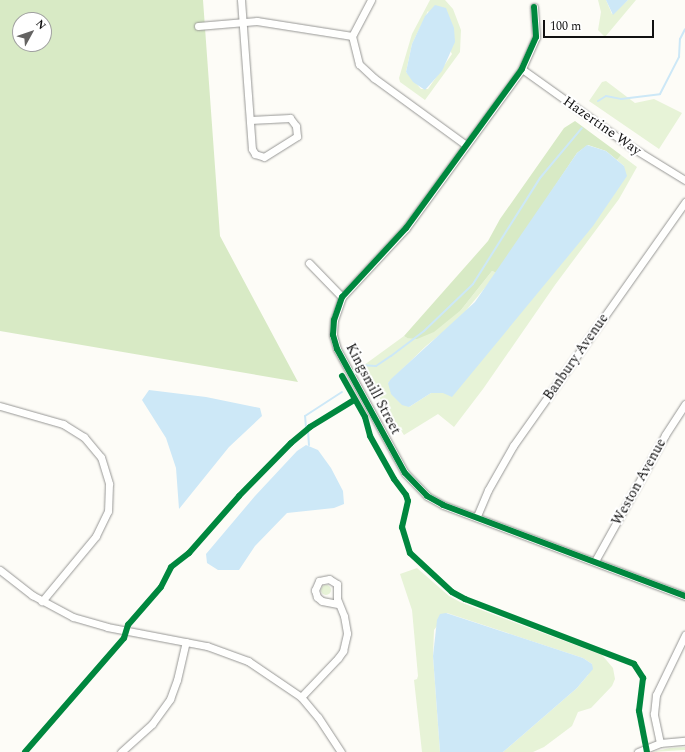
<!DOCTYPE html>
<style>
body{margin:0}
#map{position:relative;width:685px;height:752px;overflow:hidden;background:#fdfcf7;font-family:Spectral,serif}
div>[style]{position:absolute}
.green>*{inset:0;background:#e7f3d7}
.round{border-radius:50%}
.forest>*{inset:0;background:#d8eac5}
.water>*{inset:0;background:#cde8f7}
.stream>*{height:2px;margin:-1px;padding:0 1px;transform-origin:1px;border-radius:1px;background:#cde8f7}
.roads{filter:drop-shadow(0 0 1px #979795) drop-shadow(0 0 1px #979795)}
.street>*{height:7px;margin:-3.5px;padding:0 3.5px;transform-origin:3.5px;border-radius:3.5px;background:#fffffe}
.cycleway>*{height:6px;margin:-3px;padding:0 3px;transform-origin:3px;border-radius:3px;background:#00873e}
span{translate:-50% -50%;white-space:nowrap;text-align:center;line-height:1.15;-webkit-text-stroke:4px #fff;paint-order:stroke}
.street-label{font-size:14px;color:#111}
.north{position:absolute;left:12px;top:12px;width:40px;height:40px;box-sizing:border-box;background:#fff;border:1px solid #a0a0a0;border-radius:50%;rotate:50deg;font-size:11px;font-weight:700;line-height:16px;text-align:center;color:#111}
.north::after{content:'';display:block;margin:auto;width:14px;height:18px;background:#646362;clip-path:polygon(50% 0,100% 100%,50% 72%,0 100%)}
.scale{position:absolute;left:543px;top:20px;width:111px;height:18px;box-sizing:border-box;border:2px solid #111;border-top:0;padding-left:5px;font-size:12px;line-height:14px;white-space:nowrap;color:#111;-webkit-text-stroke:3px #fff;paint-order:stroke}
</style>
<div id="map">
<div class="green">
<div style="clip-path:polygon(evenodd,430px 0,445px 0,453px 9px,461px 30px,460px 52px,425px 100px,400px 82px,399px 78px,412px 34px,430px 0,428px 11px,452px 54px,428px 89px,421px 89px,406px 72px,412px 44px,428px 11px)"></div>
<div style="clip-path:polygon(598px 0,606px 0,612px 14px,628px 0,636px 0,605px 37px,598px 30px,601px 12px)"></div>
<div style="clip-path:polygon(606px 81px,635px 103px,654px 99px,682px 113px,659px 149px,589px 101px,602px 82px)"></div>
<div style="clip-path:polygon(621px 155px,637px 167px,619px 199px,555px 285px,483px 389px,454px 427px,438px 414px,404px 435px,360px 368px,404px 336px,407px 338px,461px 310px,492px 271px,497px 273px,493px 278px,459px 319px,426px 346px,388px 383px,409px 407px,431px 393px,443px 393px,624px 166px,617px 160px)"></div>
<div style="clip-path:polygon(417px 568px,449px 596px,460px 602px,602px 655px,613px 668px,615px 679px,612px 686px,591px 708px,578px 712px,572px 726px,544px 747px,533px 752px,503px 752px,577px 688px,588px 675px,592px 664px,583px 658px,447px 613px,434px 630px,433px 656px,440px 752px,422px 752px,414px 680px,417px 679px,418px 676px,412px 610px,400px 574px)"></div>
<div class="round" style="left:321px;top:585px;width:10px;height:10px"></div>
<div style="clip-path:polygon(685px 747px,685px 750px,652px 752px,670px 748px)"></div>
</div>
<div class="forest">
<div style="clip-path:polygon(evenodd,0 0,203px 0,220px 236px,298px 382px,0 331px,0 0,20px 20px,44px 20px,44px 44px,20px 44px,20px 20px)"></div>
<div style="clip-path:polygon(575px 121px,621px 155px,617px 160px,606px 151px,588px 145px,577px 153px,497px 273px,492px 271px,461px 310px,434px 332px,417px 339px,407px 338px,404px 336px,488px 241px,500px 219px,564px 128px)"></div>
</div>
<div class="water">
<div style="clip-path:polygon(606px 0,628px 0,613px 15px)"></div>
<div style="clip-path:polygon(435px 5px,446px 8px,454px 28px,455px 42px,442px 71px,425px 90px,413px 82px,406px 72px,412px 44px,425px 16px)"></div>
<div style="clip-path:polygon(587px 145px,606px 151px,624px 166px,627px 176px,593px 226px,452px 397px,443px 393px,431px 393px,409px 407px,402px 405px,391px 394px,388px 383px,391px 379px,475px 302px,577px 153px)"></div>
<div style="clip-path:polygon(149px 390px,206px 397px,260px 408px,262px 416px,229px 447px,179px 509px,176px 468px,166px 438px,142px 400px)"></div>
<div style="clip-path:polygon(306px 445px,318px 450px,331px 468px,343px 491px,344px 504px,334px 508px,287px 513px,255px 546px,239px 570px,218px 570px,207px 563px,206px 554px,255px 496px,297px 451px)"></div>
<div style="clip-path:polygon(446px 613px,583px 658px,592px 664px,593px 669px,577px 688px,503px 752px,440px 752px,433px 656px,437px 620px,440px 614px)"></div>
</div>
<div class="stream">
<div style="left:598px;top:101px;width:9px;rotate:-32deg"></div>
<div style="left:606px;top:96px;width:15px;rotate:11deg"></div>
<div style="left:621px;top:99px;width:39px;rotate:-7deg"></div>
<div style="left:660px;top:94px;width:42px;rotate:-62.8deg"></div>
<div style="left:679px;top:57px;width:18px;rotate:-87deg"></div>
<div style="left:680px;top:39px;width:11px;rotate:-63deg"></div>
<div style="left:360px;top:365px;width:16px;rotate:4deg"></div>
<div style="left:376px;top:366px;width:18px;rotate:-34deg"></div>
<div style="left:391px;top:356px;width:41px;rotate:-37.1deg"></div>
<div style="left:424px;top:331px;width:68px;rotate:-43.8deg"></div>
<div style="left:473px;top:284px;width:125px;rotate:-57.7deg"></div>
<div style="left:540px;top:178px;width:65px;rotate:-50deg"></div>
<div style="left:306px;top:427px;width:11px;rotate:-95deg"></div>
<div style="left:305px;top:416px;width:44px;rotate:-33deg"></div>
<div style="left:308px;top:431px;width:14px;rotate:86deg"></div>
</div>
<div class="roads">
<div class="street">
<div style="left:241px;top:0;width:149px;rotate:85.8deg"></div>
<div style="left:252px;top:149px;width:6px;rotate:59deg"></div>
<div style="left:255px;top:154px;width:9px;rotate:18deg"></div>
<div style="left:264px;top:157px;width:39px;rotate:-32deg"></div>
<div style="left:297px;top:136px;width:10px;rotate:-96deg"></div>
<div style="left:296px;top:126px;width:10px;rotate:-127deg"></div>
<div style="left:290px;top:118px;width:40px;rotate:177.1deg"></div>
<div style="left:371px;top:0;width:41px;rotate:117.8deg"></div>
<div style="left:352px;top:36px;width:29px;rotate:76deg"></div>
<div style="left:359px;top:64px;width:21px;rotate:43deg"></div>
<div style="left:374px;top:78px;width:114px;rotate:36.1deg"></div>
<div style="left:534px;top:7px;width:30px;rotate:86deg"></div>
<div style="left:536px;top:37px;width:35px;rotate:114deg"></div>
<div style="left:522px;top:69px;width:197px;rotate:126.1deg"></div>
<div style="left:406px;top:228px;width:94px;rotate:132.8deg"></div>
<div style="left:342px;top:297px;width:24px;rotate:109deg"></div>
<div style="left:334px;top:320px;width:15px;rotate:94deg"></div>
<div style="left:333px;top:335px;width:15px;rotate:74deg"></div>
<div style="left:337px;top:349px;width:141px;rotate:61.3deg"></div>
<div style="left:405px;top:473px;width:32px;rotate:46deg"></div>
<div style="left:427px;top:496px;width:18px;rotate:29deg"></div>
<div style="left:443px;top:505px;width:259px;rotate:20.6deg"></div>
<div style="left:198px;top:26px;width:59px;rotate:-4.8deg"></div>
<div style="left:257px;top:21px;width:96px;rotate:9deg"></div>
<div style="left:522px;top:69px;width:130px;rotate:35.6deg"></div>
<div style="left:628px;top:145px;width:67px;rotate:31.6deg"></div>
<div style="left:309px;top:263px;width:47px;rotate:45.9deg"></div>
<div style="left:0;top:406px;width:66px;rotate:15.9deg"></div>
<div style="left:63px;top:424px;width:25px;rotate:32deg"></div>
<div style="left:84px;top:437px;width:26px;rotate:50deg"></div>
<div style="left:101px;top:457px;width:28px;rotate:73deg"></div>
<div style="left:109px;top:484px;width:27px;rotate:92deg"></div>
<div style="left:108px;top:511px;width:28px;rotate:116deg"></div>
<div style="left:96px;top:536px;width:85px;rotate:129.7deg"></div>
<div style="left:477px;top:516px;width:28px;rotate:-67deg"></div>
<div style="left:488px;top:490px;width:51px;rotate:-60.4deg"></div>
<div style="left:513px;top:446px;width:299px;rotate:-54.8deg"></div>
<div style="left:595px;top:561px;width:144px;rotate:-60.9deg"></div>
<div style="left:665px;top:435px;width:37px;rotate:-57deg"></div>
<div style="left:0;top:570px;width:41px;rotate:38deg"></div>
<div style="left:32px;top:595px;width:47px;rotate:28.2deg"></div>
<div style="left:73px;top:617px;width:35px;rotate:16deg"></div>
<div style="left:107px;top:627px;width:102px;rotate:10.8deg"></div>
<div style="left:207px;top:646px;width:44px;rotate:20.1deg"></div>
<div style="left:248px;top:661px;width:64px;rotate:34.2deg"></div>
<div style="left:301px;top:697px;width:26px;rotate:50deg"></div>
<div style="left:318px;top:717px;width:42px;rotate:56.7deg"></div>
<div style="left:301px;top:697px;width:54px;rotate:-46.5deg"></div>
<div style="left:338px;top:658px;width:9px;rotate:-54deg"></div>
<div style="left:343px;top:651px;width:18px;rotate:-77deg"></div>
<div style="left:347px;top:633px;width:17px;rotate:-100deg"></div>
<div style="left:344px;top:616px;width:18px;rotate:-112deg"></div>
<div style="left:337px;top:599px;width:15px;rotate:-90deg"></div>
<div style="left:337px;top:584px;width:9px;rotate:-148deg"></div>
<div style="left:329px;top:579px;width:10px;rotate:169deg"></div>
<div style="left:319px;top:581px;width:10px;rotate:114deg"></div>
<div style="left:315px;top:590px;width:7px;rotate:74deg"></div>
<div style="left:317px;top:597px;width:6px;rotate:39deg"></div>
<div style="left:322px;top:601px;width:16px;rotate:11deg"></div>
<div style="left:660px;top:743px;width:30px;rotate:-102deg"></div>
<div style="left:654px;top:714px;width:19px;rotate:-84deg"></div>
<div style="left:656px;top:695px;width:67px;rotate:-64.2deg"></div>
<div style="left:121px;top:752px;width:42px;rotate:-42.1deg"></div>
<div style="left:152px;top:724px;width:31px;rotate:-54deg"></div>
<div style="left:170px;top:699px;width:20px;rotate:-70deg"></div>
<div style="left:177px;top:680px;width:39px;rotate:-77deg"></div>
<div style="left:638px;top:752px;width:24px;rotate:-22deg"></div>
<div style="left:660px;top:743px;width:25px;rotate:-5deg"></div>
</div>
</div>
<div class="cycleway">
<div style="left:534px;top:7px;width:30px;rotate:86deg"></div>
<div style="left:536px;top:37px;width:35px;rotate:114deg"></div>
<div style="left:522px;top:69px;width:197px;rotate:126.1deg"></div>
<div style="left:406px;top:228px;width:94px;rotate:132.8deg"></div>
<div style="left:342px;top:297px;width:24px;rotate:109deg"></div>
<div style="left:334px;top:320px;width:15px;rotate:94deg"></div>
<div style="left:333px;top:335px;width:15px;rotate:74deg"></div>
<div style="left:337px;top:349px;width:141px;rotate:61.3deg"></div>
<div style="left:405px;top:473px;width:32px;rotate:46deg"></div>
<div style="left:427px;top:496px;width:18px;rotate:29deg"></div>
<div style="left:443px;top:505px;width:259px;rotate:20.6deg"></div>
<div style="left:342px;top:376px;width:47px;rotate:60.7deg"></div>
<div style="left:365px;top:417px;width:20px;rotate:75deg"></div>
<div style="left:370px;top:436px;width:49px;rotate:60.8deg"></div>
<div style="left:394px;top:479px;width:20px;rotate:53deg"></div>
<div style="left:406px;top:495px;width:6px;rotate:72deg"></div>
<div style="left:408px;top:501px;width:27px;rotate:103deg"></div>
<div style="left:402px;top:527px;width:27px;rotate:73deg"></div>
<div style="left:410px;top:553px;width:57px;rotate:42.9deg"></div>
<div style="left:452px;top:592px;width:15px;rotate:28deg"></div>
<div style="left:465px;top:599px;width:181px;rotate:21deg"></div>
<div style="left:634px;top:664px;width:17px;rotate:57deg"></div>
<div style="left:643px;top:678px;width:33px;rotate:97deg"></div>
<div style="left:639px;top:711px;width:42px;rotate:79deg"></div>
<div style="left:25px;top:752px;width:151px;rotate:-49deg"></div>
<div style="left:124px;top:638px;width:14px;rotate:-73deg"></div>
<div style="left:128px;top:625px;width:50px;rotate:-49deg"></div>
<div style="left:161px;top:587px;width:22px;rotate:-63deg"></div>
<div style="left:171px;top:567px;width:23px;rotate:-38deg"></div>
<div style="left:189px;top:553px;width:76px;rotate:-48.7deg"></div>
<div style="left:239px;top:496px;width:74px;rotate:-45.5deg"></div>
<div style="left:291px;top:443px;width:25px;rotate:-40deg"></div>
<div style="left:310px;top:427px;width:52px;rotate:-31.5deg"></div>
</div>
<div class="street-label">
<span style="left:602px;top:126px;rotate:35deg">Hazertine Way</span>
<span style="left:576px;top:357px;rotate:-55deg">Banbury Avenue</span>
<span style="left:373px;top:389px;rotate:62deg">Kingsmill Street</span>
<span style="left:639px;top:482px;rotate:-61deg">Weston Avenue</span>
</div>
<div class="north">N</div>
<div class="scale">100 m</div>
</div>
